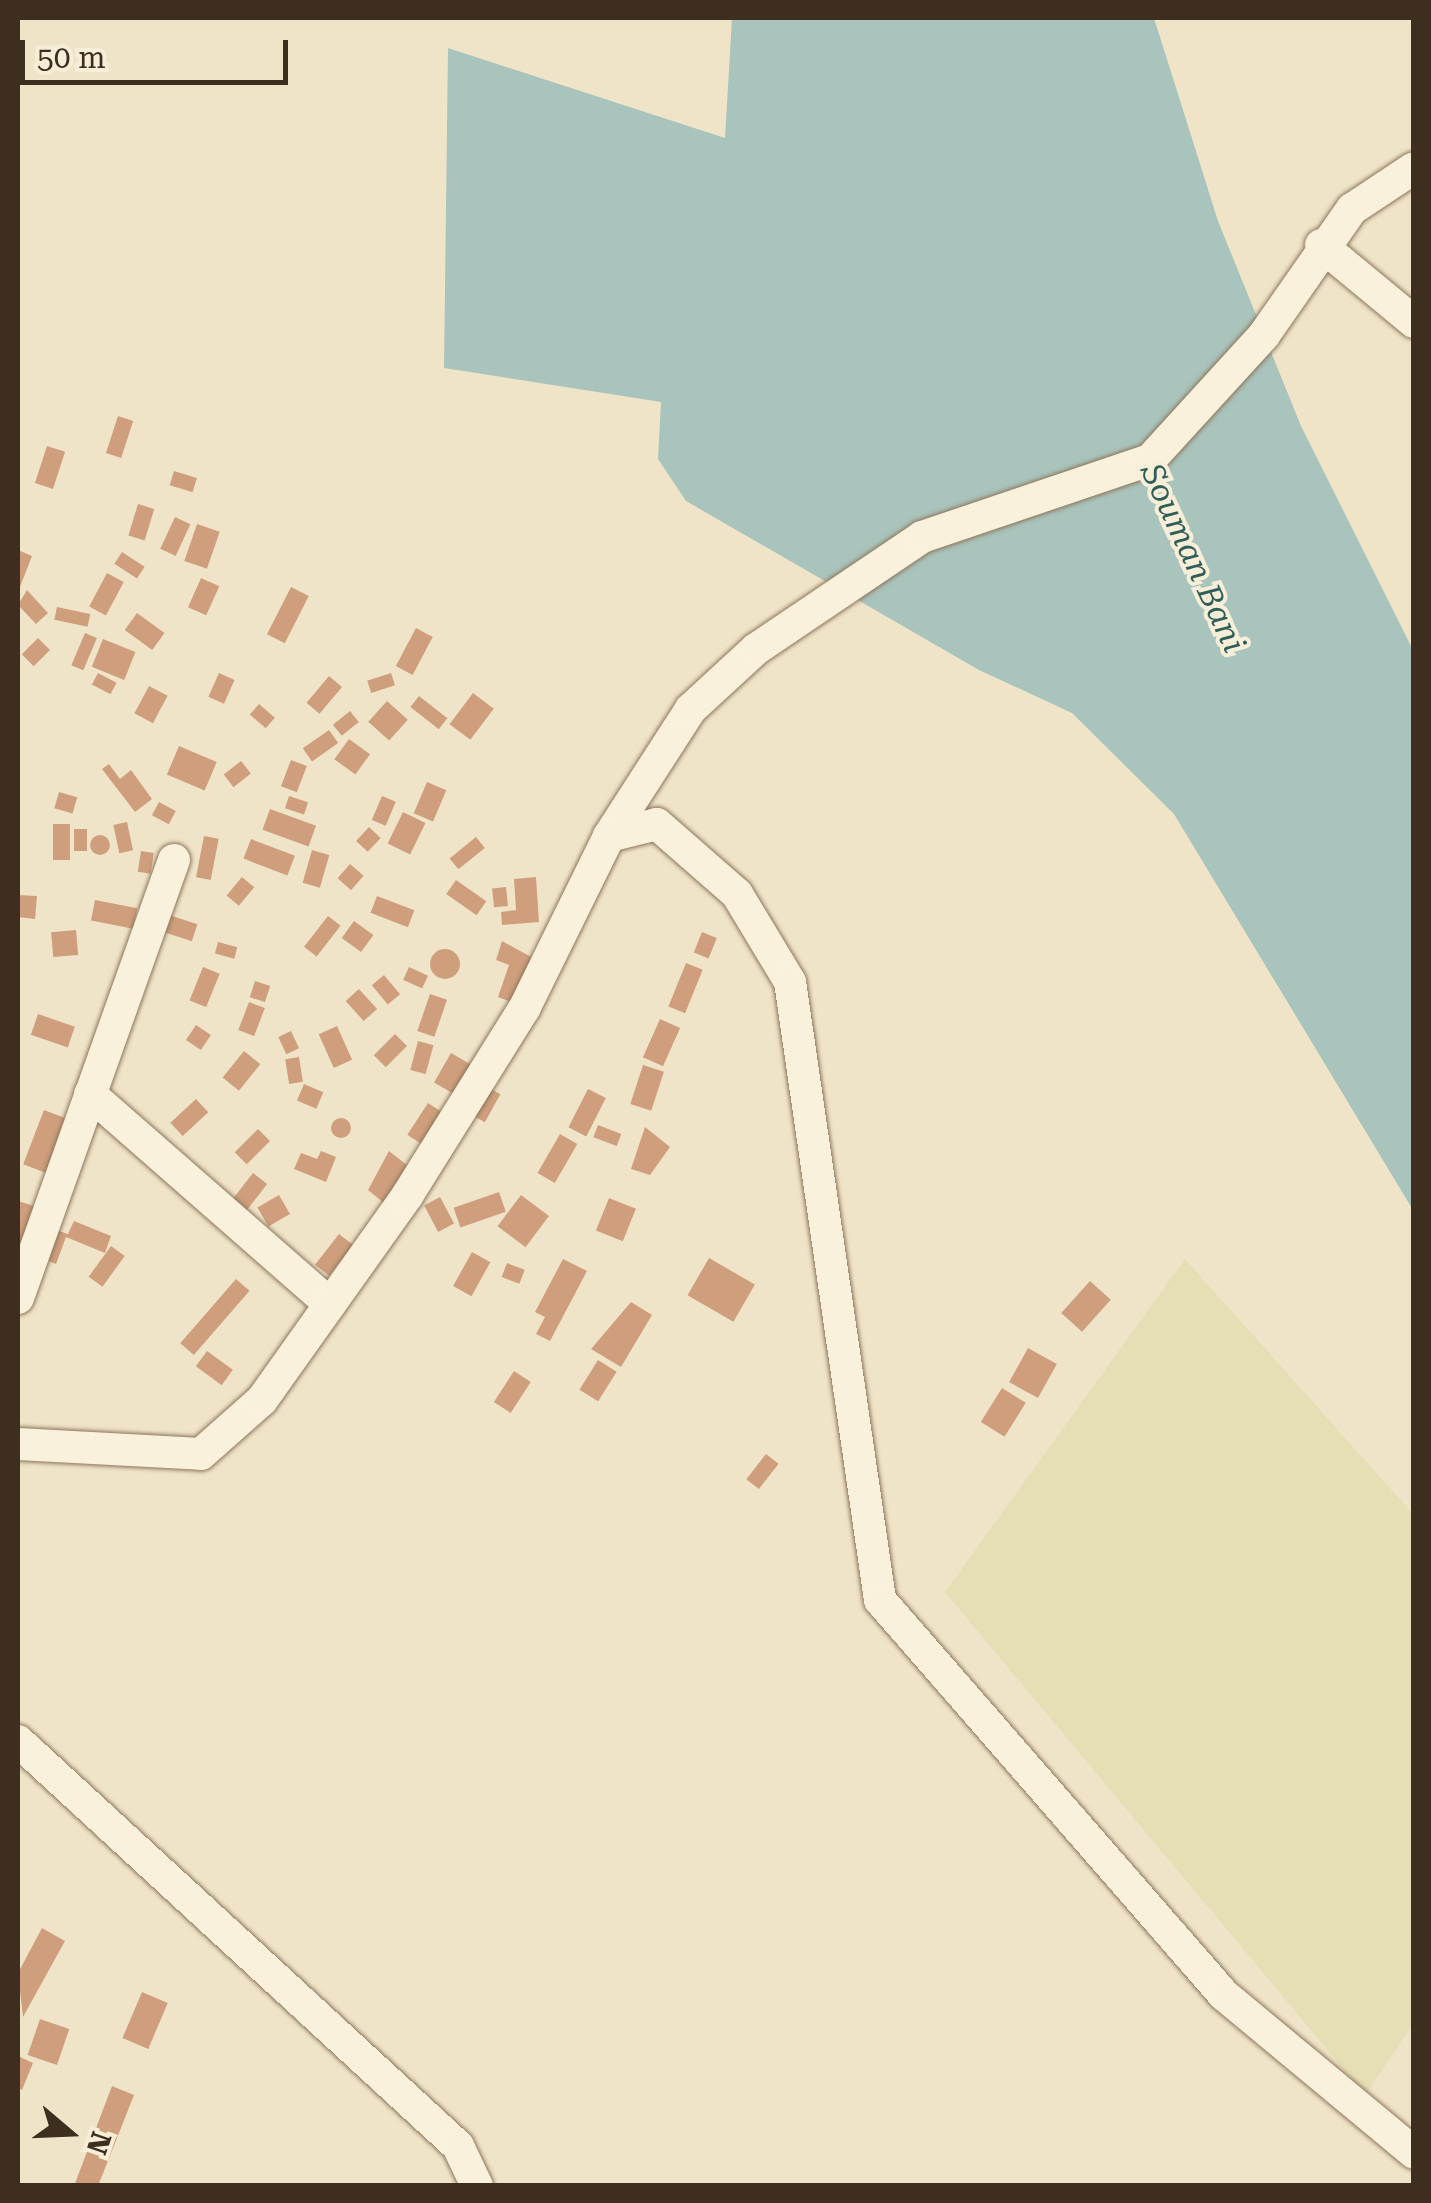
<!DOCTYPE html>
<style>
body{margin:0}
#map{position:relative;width:1431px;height:2203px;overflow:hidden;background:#f0e4c8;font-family:"Roboto Serif",serif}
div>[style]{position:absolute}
.farmland>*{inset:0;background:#e6deb5}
.water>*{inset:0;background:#a9c4bc}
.building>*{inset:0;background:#cf9f7d;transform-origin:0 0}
.round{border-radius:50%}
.roads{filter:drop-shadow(0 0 2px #8d765c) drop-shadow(0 0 2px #8d765c)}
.street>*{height:32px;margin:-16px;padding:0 16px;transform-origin:16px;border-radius:16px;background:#faf1dc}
span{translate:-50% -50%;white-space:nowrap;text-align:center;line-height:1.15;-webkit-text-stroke:8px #f7eed8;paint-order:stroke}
.water-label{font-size:32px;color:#2f5d5a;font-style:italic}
.frame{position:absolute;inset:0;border:20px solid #3d2e20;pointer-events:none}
.north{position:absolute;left:20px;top:2083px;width:100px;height:100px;-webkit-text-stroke:8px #f7eed8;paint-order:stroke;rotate:109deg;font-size:28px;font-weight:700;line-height:40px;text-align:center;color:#3d2e20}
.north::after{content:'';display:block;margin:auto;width:35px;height:45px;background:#3d2e20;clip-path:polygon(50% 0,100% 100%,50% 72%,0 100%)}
.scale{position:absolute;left:20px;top:40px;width:268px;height:45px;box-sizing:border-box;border:5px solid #3d2e20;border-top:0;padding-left:12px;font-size:30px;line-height:35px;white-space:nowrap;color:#3d2e20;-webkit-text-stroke:8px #f7eed8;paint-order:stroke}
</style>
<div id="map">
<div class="farmland">
<div style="clip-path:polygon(1185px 1259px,1413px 1514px,1413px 2025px,1365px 2095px,945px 1592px)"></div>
</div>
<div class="water">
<div style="clip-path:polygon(732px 18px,1154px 18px,1218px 221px,1301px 426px,1413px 650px,1413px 1210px,1174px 814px,1072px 713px,979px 670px,686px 501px,658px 459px,661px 402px,444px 368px,448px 48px,725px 138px)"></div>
</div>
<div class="building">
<div style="left:118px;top:416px;width:16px;height:39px;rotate:18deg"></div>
<div style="left:47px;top:446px;width:19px;height:39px;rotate:18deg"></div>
<div style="left:174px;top:471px;width:24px;height:15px;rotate:17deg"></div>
<div style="left:138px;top:504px;width:17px;height:33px;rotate:17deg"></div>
<div style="left:175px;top:517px;width:17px;height:35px;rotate:25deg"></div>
<div style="left:197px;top:524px;width:24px;height:39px;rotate:19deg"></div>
<div style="clip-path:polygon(18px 550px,32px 556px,18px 592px)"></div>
<div style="left:122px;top:552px;width:27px;height:14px;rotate:33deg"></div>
<div style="left:107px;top:573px;width:19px;height:38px;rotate:28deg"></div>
<div style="left:201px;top:578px;width:20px;height:32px;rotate:24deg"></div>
<div style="left:291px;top:587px;width:20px;height:53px;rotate:27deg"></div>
<div style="clip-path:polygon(27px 590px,48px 613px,36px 624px,18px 605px)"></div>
<div style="left:57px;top:607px;width:34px;height:13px;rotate:12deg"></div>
<div style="left:137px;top:613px;width:34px;height:21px;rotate:36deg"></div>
<div style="left:416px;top:628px;width:19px;height:43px;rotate:28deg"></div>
<div style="left:85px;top:633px;width:13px;height:35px;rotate:23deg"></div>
<div style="left:38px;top:638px;width:17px;height:23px;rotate:45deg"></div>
<div style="left:103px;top:639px;width:35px;height:30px;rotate:22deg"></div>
<div style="left:98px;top:673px;width:21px;height:13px;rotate:28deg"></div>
<div style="left:219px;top:673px;width:17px;height:26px;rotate:24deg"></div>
<div style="left:391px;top:673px;width:13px;height:25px;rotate:72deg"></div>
<div style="left:329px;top:676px;width:17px;height:35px;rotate:40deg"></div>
<div style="left:149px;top:686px;width:21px;height:31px;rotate:28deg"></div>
<div style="left:473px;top:693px;width:26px;height:39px;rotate:37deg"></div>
<div style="left:419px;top:696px;width:36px;height:14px;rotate:38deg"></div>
<div style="left:387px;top:701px;width:28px;height:28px;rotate:42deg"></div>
<div style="left:259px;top:704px;width:21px;height:14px;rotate:41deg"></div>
<div style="left:350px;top:711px;width:14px;height:22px;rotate:51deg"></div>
<div style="left:329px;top:730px;width:16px;height:32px;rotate:55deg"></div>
<div style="left:349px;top:739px;width:26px;height:25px;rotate:36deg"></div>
<div style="left:179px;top:746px;width:41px;height:31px;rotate:23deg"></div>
<div style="left:291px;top:760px;width:17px;height:28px;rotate:21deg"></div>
<div style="left:241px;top:761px;width:16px;height:22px;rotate:52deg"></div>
<div style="clip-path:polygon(109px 764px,120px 779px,131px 770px,152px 799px,135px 812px,102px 769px)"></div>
<div style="left:427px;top:782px;width:21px;height:34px;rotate:23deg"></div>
<div style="left:59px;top:792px;width:19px;height:17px;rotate:16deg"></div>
<div style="left:289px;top:796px;width:20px;height:13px;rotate:18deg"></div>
<div style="left:382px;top:796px;width:15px;height:26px;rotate:23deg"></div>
<div style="left:159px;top:802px;width:19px;height:15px;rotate:28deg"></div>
<div style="left:270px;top:809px;width:49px;height:22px;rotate:20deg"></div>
<div style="left:403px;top:812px;width:25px;height:35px;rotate:26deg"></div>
<div style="left:127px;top:822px;width:29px;height:14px;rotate:78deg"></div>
<div style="left:53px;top:824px;width:17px;height:36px"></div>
<div style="left:369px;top:827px;width:16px;height:19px;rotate:43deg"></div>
<div style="left:74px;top:829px;width:13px;height:22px"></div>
<div class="round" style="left:90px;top:835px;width:20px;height:20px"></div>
<div style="left:204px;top:836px;width:15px;height:42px;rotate:11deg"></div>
<div style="left:476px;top:837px;width:14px;height:34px;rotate:51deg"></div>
<div style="left:251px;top:839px;width:47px;height:21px;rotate:21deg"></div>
<div style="left:312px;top:850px;width:18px;height:34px;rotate:16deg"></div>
<div style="left:141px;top:851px;width:13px;height:21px;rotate:9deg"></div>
<div style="left:350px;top:864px;width:18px;height:19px;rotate:41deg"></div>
<div style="left:242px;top:877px;width:16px;height:24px;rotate:40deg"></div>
<div style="clip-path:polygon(536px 877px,539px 922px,502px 925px,501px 912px,516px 910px,514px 879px)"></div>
<div style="left:456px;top:880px;width:37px;height:17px;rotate:35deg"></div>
<div style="left:506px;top:887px;width:19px;height:14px;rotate:84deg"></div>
<div style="clip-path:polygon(18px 895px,37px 896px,35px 919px,18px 917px)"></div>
<div style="left:377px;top:896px;width:40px;height:18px;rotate:21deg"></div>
<div style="left:95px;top:900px;width:43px;height:21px;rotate:11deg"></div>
<div style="left:166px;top:914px;width:33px;height:18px;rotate:18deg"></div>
<div style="left:328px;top:916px;width:16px;height:39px;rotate:38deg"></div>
<div style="left:354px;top:921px;width:24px;height:21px;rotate:36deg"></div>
<div style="left:76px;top:930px;width:25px;height:25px;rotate:85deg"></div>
<div style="left:702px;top:932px;width:16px;height:22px;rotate:22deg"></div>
<div style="clip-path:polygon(502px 941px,533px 958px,517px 1004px,498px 997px,509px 965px,496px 960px)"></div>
<div style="left:218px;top:942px;width:20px;height:12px;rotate:15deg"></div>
<div class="round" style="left:430px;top:949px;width:30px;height:30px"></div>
<div style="left:686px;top:963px;width:18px;height:47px;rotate:22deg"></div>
<div style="left:203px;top:967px;width:18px;height:36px;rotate:22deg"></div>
<div style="left:409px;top:967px;width:21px;height:14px;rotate:25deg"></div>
<div style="left:384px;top:975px;width:25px;height:16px;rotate:50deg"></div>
<div style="left:255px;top:981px;width:16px;height:17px;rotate:18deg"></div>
<div style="left:359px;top:989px;width:27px;height:18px;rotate:48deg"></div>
<div style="left:430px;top:994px;width:18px;height:39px;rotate:19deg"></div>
<div style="left:249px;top:1002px;width:17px;height:30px;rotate:21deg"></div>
<div style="left:38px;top:1014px;width:39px;height:22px;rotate:19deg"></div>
<div style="left:660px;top:1019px;width:22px;height:42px;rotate:24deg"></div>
<div style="left:196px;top:1025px;width:18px;height:18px;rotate:34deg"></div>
<div style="left:337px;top:1026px;width:37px;height:20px;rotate:66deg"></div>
<div style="left:291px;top:1031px;width:19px;height:14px;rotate:65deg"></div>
<div style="left:395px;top:1034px;width:17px;height:30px;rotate:45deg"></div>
<div style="left:418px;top:1041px;width:16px;height:30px;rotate:15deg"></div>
<div style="left:244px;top:1051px;width:21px;height:34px;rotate:39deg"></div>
<div style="left:451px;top:1053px;width:24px;height:34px;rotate:30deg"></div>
<div style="left:299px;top:1057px;width:25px;height:14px;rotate:81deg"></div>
<div style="left:643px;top:1065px;width:22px;height:41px;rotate:18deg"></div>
<div style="left:304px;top:1084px;width:21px;height:18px;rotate:23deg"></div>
<div style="left:482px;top:1084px;width:21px;height:32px;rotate:29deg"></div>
<div style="left:588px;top:1089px;width:20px;height:43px;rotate:27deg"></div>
<div style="left:196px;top:1099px;width:18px;height:35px;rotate:47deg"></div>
<div style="left:428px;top:1103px;width:20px;height:38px;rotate:33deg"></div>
<div style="left:44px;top:1110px;width:31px;height:58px;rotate:21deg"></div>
<div class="round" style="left:331px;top:1118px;width:20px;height:20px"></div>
<div style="left:598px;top:1125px;width:25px;height:13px;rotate:21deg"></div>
<div style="clip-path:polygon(645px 1127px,670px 1147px,650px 1175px,631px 1169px)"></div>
<div style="left:258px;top:1129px;width:17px;height:33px;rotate:45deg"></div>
<div style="left:560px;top:1134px;width:20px;height:45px;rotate:30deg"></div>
<div style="clip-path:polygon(321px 1151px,336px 1157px,326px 1182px,294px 1169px,301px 1153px,317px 1159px)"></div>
<div style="clip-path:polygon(389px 1151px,412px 1169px,384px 1203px,368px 1190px)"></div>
<div style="left:253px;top:1173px;width:18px;height:33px;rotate:38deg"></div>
<div style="left:499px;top:1192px;width:21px;height:48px;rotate:71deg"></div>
<div style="left:279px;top:1195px;width:22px;height:25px;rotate:60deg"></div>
<div style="left:521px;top:1195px;width:35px;height:39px;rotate:37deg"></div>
<div style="left:440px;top:1197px;width:30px;height:18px;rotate:62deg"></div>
<div style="left:609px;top:1198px;width:29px;height:35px;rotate:22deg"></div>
<div style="clip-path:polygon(18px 1201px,37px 1207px,25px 1246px,18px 1243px)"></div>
<div style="clip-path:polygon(74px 1221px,111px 1236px,105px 1253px,66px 1237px,56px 1264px,41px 1258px,52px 1229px,68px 1234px)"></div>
<div style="left:339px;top:1234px;width:18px;height:39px;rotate:38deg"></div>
<div style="left:111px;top:1246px;width:17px;height:38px;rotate:36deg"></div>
<div style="left:472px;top:1252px;width:21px;height:39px;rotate:29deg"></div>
<div style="left:709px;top:1258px;width:53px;height:43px;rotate:30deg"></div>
<div style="clip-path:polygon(563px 1259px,587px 1271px,550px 1341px,536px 1334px,545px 1317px,535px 1312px)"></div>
<div style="left:507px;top:1263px;width:19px;height:15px;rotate:21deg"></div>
<div style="left:236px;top:1279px;width:18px;height:85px;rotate:41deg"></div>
<div style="left:1090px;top:1281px;width:28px;height:43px;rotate:42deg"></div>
<div style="clip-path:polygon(631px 1302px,652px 1315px,621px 1367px,591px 1349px)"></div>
<div style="left:1028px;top:1348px;width:33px;height:39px;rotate:29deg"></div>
<div style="left:207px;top:1351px;width:32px;height:19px;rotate:36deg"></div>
<div style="left:598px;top:1360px;width:22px;height:35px;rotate:32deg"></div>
<div style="left:514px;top:1371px;width:20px;height:37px;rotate:33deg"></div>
<div style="left:1002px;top:1388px;width:28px;height:40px;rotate:32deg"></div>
<div style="left:766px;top:1454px;width:16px;height:32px;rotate:38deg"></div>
<div style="clip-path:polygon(42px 1928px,65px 1941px,23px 2017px,18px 1973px)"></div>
<div style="left:142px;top:1992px;width:28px;height:50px;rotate:23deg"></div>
<div style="left:40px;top:2019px;width:31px;height:38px;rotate:19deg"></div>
<div style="clip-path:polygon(18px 2056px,33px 2063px,22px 2090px,18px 2088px)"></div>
<div style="clip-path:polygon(112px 2086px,134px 2095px,98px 2186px,74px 2186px)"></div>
</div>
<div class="roads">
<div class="street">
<div style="left:1321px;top:245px;width:121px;rotate:39.6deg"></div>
<div style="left:609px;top:836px;width:151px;rotate:-57.2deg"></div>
<div style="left:691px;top:709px;width:88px;rotate:-42.7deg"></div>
<div style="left:756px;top:649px;width:200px;rotate:-34deg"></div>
<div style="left:922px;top:537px;width:241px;rotate:-18.7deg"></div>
<div style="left:1150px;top:460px;width:169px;rotate:-47.6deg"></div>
<div style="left:1264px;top:335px;width:154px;rotate:-55.1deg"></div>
<div style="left:1352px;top:209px;width:74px;rotate:-33.5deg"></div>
<div style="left:90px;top:1094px;width:319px;rotate:41.2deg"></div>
<div style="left:18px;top:1298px;width:465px;rotate:-70.4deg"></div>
<div style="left:18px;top:1444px;width:183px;rotate:3.1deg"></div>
<div style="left:201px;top:1454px;width:81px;rotate:-41.5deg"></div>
<div style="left:262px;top:1400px;width:250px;rotate:-54.6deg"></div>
<div style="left:407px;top:1196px;width:221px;rotate:-58deg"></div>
<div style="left:524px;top:1009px;width:193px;rotate:-63.8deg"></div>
<div style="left:609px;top:836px;width:49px;rotate:-14deg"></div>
<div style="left:657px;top:824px;width:106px;rotate:41.2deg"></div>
<div style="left:737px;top:894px;width:103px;rotate:58.9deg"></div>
<div style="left:790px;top:982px;width:625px;rotate:81.71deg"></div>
<div style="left:880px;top:1600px;width:524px;rotate:48.95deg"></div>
<div style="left:1224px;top:1995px;width:247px;rotate:39.7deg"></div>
<div style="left:18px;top:1741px;width:598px;rotate:42.63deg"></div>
<div style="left:458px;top:2146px;width:44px;rotate:64.6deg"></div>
</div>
</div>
<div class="water-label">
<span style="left:1193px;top:558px;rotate:65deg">Souman Bani</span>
</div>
<div class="frame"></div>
<div class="north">N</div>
<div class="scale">50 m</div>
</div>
